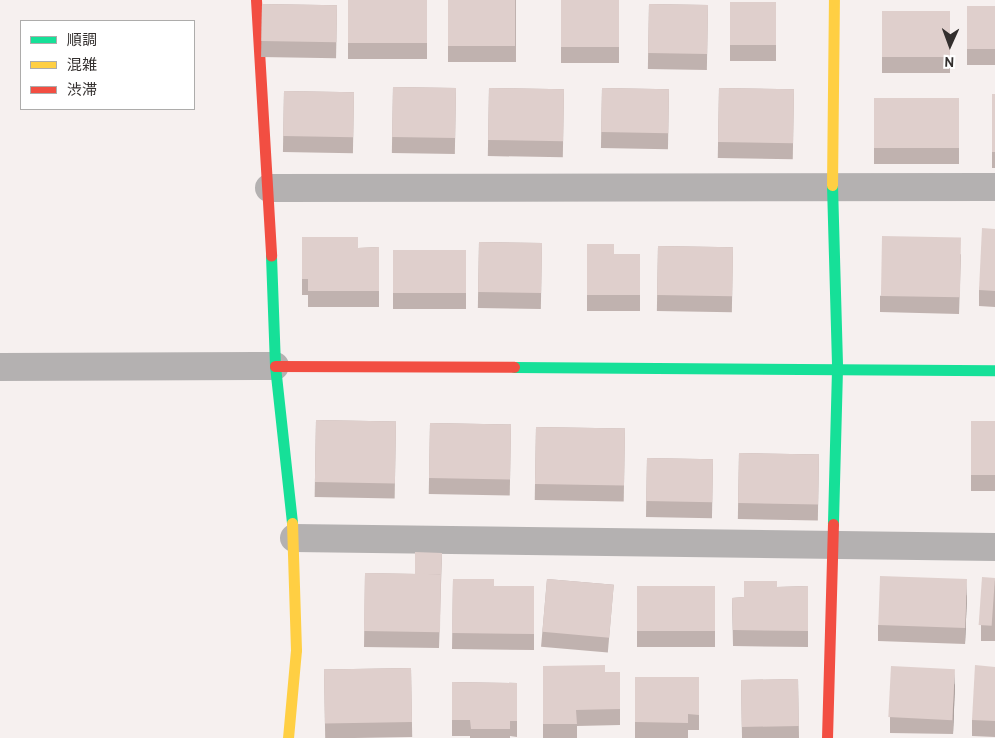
<!DOCTYPE html>
<meta charset="utf-8">
<style>
body{margin:0}
#map{position:relative;width:995px;height:738px;overflow:hidden;background:#f6f0ef;font-family:Overpass,"Noto Sans JP",sans-serif}
div>[style]{position:absolute}
.street>*{height:28px;margin:-14px;padding:0 14px;transform-origin:14px;border-radius:14px;background:#b4b1b1}
.fast>*{height:11px;margin:-5.5px;padding:0 5.5px;transform-origin:5.5px;border-radius:5.5px;background:#16e098}
.slow>*{height:11px;margin:-5.5px;padding:0 5.5px;transform-origin:5.5px;border-radius:5.5px;background:#ffcf43}
.jam>*{height:11px;margin:-5.5px;padding:0 5.5px;transform-origin:5.5px;border-radius:5.5px;background:#f24e42}
.wall>*{inset:0;background:#c0b2af;transform-origin:0 0}
.shaded-wall>*{inset:0;background:#9c918f}
.building>*{inset:0;background:#dfcfcc;transform-origin:0 0}
span{translate:-50% -50%;white-space:nowrap;text-align:center;line-height:1.15;-webkit-text-stroke:4px #fff;paint-order:stroke}
.legend{position:absolute;left:20px;top:20px;width:175px;height:90px;box-sizing:border-box;background:#fff;border:1px solid #adacab;margin:0;padding:6px 9px;list-style:none;font-size:15px;color:#332f2e}
.legend li{display:flex;align-items:center;gap:10px;height:25px}
.legend b{width:25px;border:1px solid #adacab}
.north{position:absolute;left:925px;top:20px;width:50px;height:50px;-webkit-text-stroke:4px #fff;paint-order:stroke;rotate:182deg;font-size:14px;font-weight:700;line-height:20px;text-align:center;color:#332f2e}
.north::after{content:'';display:block;margin:auto;width:18px;height:22px;background:#332f2e;clip-path:polygon(50% 0,100% 100%,50% 72%,0 100%)}
</style>
<div id="map">
<div class="street">
<div style="left:269px;top:188px;width:726px;rotate:-0.08deg"></div>
<div style="left:0;top:367px;width:275px;rotate:-0.2deg"></div>
<div style="left:294px;top:538px;width:701px;rotate:0.74deg"></div>
</div>
<div class="fast">
<div style="left:832px;top:185px;width:184px;rotate:88.4deg"></div>
<div style="left:837px;top:369px;width:155px;rotate:91.5deg"></div>
<div style="left:271px;top:256px;width:110px;rotate:87.9deg"></div>
<div style="left:275px;top:366px;width:158px;rotate:83.8deg"></div>
<div style="left:514px;top:367px;width:481px;rotate:0.4deg"></div>
</div>
<div class="slow">
<div style="left:832px;top:185px;width:185px;rotate:-89.4deg"></div>
<div style="left:288px;top:738px;width:88px;rotate:-84.8deg"></div>
<div style="left:296px;top:650px;width:127px;rotate:-91.8deg"></div>
</div>
<div class="jam">
<div style="left:256px;top:0;width:256px;rotate:86.6deg"></div>
<div style="left:275px;top:366px;width:239px;rotate:0.2deg"></div>
<div style="left:827px;top:738px;width:214px;rotate:-88.4deg"></div>
</div>
<div class="wall">
<div style="left:348px;top:0;width:79px;height:59px"></div>
<div style="left:448px;top:0;width:68px;height:62px"></div>
<div style="left:561px;top:0;width:58px;height:63px"></div>
<div style="left:730px;top:2px;width:46px;height:59px"></div>
<div style="left:262px;top:4px;width:75px;height:53px;rotate:1deg"></div>
<div style="left:649px;top:4px;width:59px;height:65px;rotate:1deg"></div>
<div style="left:967px;top:6px;width:28px;height:59px"></div>
<div style="left:882px;top:11px;width:68px;height:62px"></div>
<div style="left:393px;top:87px;width:63px;height:66px;rotate:1deg"></div>
<div style="left:489px;top:88px;width:75px;height:68px;rotate:1deg"></div>
<div style="left:602px;top:88px;width:67px;height:60px;rotate:1deg"></div>
<div style="left:719px;top:88px;width:75px;height:70px;rotate:1deg"></div>
<div style="left:284px;top:91px;width:70px;height:61px;rotate:1deg"></div>
<div style="left:992px;top:94px;width:3px;height:74px"></div>
<div style="left:874px;top:98px;width:85px;height:66px"></div>
<div style="clip-path:polygon(995px 229px,995px 307px,979px 306px,979px 290px)"></div>
<div style="clip-path:polygon(302px 237px,358px 248px,379px 247px,379px 307px,308px 307px,308px 295px,302px 295px)"></div>
<div style="left:479px;top:242px;width:63px;height:66px;rotate:1deg"></div>
<div style="clip-path:polygon(587px 244px,614px 254px,640px 254px,640px 311px,587px 311px)"></div>
<div style="left:658px;top:246px;width:75px;height:65px;rotate:1deg"></div>
<div style="left:393px;top:250px;width:73px;height:59px"></div>
<div style="clip-path:polygon(961px 254px,959px 314px,880px 312px,880px 296px)"></div>
<div style="left:316px;top:420px;width:80px;height:77px;rotate:1deg"></div>
<div style="left:971px;top:421px;width:24px;height:70px"></div>
<div style="left:430px;top:423px;width:81px;height:71px;rotate:1deg"></div>
<div style="left:536px;top:427px;width:89px;height:73px;rotate:1deg"></div>
<div style="left:739px;top:453px;width:80px;height:66px;rotate:1deg"></div>
<div style="left:647px;top:458px;width:66px;height:59px;rotate:1deg"></div>
<div style="clip-path:polygon(442px 553px,439px 648px,364px 647px,365px 573px,415px 574px)"></div>
<div style="clip-path:polygon(995px 578px,995px 641px,981px 641px,981px 625px)"></div>
<div style="clip-path:polygon(453px 579px,494px 586px,534px 586px,534px 650px,452px 649px)"></div>
<div style="left:547px;top:579px;width:67px;height:68px;rotate:5deg"></div>
<div style="left:715px;top:586px;width:61px;height:78px;rotate:90deg"></div>
<div style="clip-path:polygon(808px 586px,808px 647px,733px 646px,732px 598px,744px 597px,777px 587px)"></div>
<div style="clip-path:polygon(967px 595px,965px 644px,878px 641px,878px 625px)"></div>
<div style="clip-path:polygon(543px 666px,605px 672px,620px 672px,620px 725px,577px 726px,577px 738px,543px 738px)"></div>
<div style="clip-path:polygon(995px 667px,995px 737px,972px 736px,972px 720px)"></div>
<div style="left:411px;top:668px;width:69px;height:87px;rotate:89deg"></div>
<div style="clip-path:polygon(635px 677px,699px 677px,699px 730px,688px 730px,688px 738px,635px 738px)"></div>
<div style="left:798px;top:679px;width:59px;height:57px;rotate:89deg"></div>
<div style="clip-path:polygon(452px 682px,517px 683px,517px 737px,510px 736px,510px 738px,470px 738px,470px 736px,452px 736px)"></div>
<div style="clip-path:polygon(955px 684px,953px 734px,890px 733px,890px 717px)"></div>
</div>
<div class="shaded-wall">
<div style="clip-path:polygon(967px 579px,967px 595px,965px 644px,965px 629px)"></div>
<div style="clip-path:polygon(955px 669px,955px 684px,953px 734px,953px 718px)"></div>
</div>
<div class="building">
<div style="left:348px;top:0;width:79px;height:43px"></div>
<div style="left:448px;top:0;width:67px;height:46px"></div>
<div style="left:561px;top:0;width:58px;height:47px"></div>
<div style="left:730px;top:2px;width:46px;height:43px"></div>
<div style="left:262px;top:4px;width:75px;height:37px;rotate:1deg"></div>
<div style="left:649px;top:4px;width:59px;height:49px;rotate:1deg"></div>
<div style="left:967px;top:6px;width:28px;height:43px"></div>
<div style="left:882px;top:11px;width:68px;height:46px"></div>
<div style="left:393px;top:87px;width:63px;height:50px;rotate:1deg"></div>
<div style="left:489px;top:88px;width:75px;height:52px;rotate:1deg"></div>
<div style="left:602px;top:88px;width:67px;height:44px;rotate:1deg"></div>
<div style="left:719px;top:88px;width:75px;height:54px;rotate:1deg"></div>
<div style="left:284px;top:91px;width:70px;height:45px;rotate:1deg"></div>
<div style="left:992px;top:94px;width:3px;height:58px"></div>
<div style="left:874px;top:98px;width:85px;height:50px"></div>
<div style="clip-path:polygon(982px 228px,995px 229px,995px 291px,979px 290px)"></div>
<div style="left:882px;top:236px;width:79px;height:60px;rotate:1deg"></div>
<div style="clip-path:polygon(302px 237px,358px 237px,358px 248px,379px 247px,379px 291px,308px 291px,308px 279px,302px 279px)"></div>
<div style="left:479px;top:242px;width:63px;height:50px;rotate:1deg"></div>
<div style="clip-path:polygon(587px 244px,614px 244px,614px 254px,640px 254px,640px 295px,587px 295px)"></div>
<div style="left:658px;top:246px;width:75px;height:49px;rotate:1deg"></div>
<div style="left:393px;top:250px;width:73px;height:43px"></div>
<div style="left:316px;top:420px;width:80px;height:62px;rotate:1deg"></div>
<div style="left:971px;top:421px;width:24px;height:54px"></div>
<div style="left:430px;top:423px;width:81px;height:55px;rotate:1deg"></div>
<div style="left:536px;top:427px;width:89px;height:57px;rotate:1deg"></div>
<div style="left:739px;top:453px;width:80px;height:50px;rotate:1deg"></div>
<div style="left:647px;top:458px;width:66px;height:43px;rotate:1deg"></div>
<div style="clip-path:polygon(415px 552px,442px 553px,441px 575px,440px 575px,441px 574px,415px 574px)"></div>
<div style="left:365px;top:573px;width:76px;height:58px;rotate:1deg"></div>
<div style="left:880px;top:576px;width:87px;height:49px;rotate:2deg"></div>
<div style="left:982px;top:577px;width:13px;height:48px;rotate:4deg"></div>
<div style="clip-path:polygon(453px 579px,494px 579px,494px 586px,534px 586px,534px 634px,452px 633px)"></div>
<div style="left:547px;top:579px;width:67px;height:53px;rotate:5deg"></div>
<div style="clip-path:polygon(744px 581px,777px 581px,777px 587px,808px 586px,808px 631px,733px 630px,732px 598px,744px 597px)"></div>
<div style="left:715px;top:586px;width:45px;height:78px;rotate:90deg"></div>
<div style="clip-path:polygon(605px 665px,605px 672px,620px 672px,620px 709px,576px 710px,577px 724px,543px 724px,543px 666px)"></div>
<div style="clip-path:polygon(975px 665px,995px 667px,995px 721px,972px 720px)"></div>
<div style="left:891px;top:666px;width:64px;height:51px;rotate:3deg"></div>
<div style="left:411px;top:668px;width:54px;height:87px;rotate:89deg"></div>
<div style="clip-path:polygon(635px 677px,699px 677px,699px 715px,688px 714px,688px 723px,635px 722px)"></div>
<div style="left:798px;top:679px;width:47px;height:57px;rotate:89deg"></div>
<div style="clip-path:polygon(452px 682px,517px 683px,517px 721px,510px 721px,510px 729px,471px 729px,470px 720px,452px 720px)"></div>
</div>
<ul class="legend">
<li><b style="height:6px;background:#16e098"></b>順調</li>
<li><b style="height:6px;background:#ffcf43"></b>混雑</li>
<li><b style="height:6px;background:#f24e42"></b>渋滞</li>
</ul>
<div class="north">N</div>
</div>
